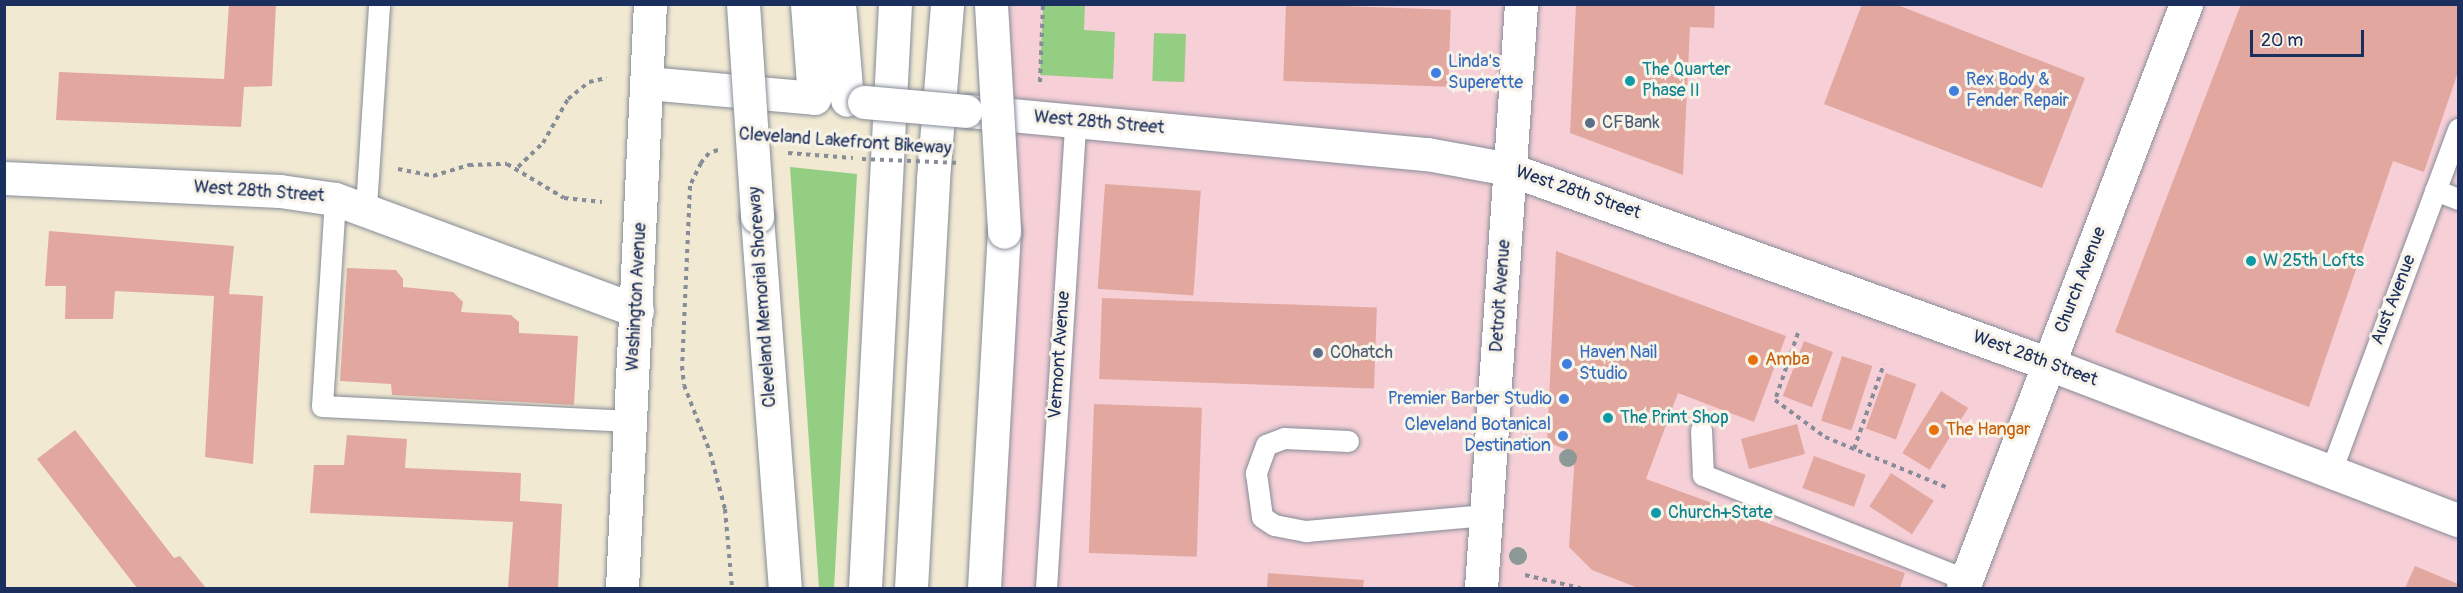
<!DOCTYPE html>
<style>
body{margin:0}
#map{position:relative;width:2463px;height:593px;overflow:hidden;background:#f1e9d2;font-family:Pangolin,sans-serif}
div>[style]{position:absolute}
.built>*{inset:0;background:#f6cfd7;transform-origin:0 0}
.green>*{inset:0;background:#93ce83;transform-origin:0 0}
.building>*{inset:0;background:#e2a89f;transform-origin:0 0}
.path>*{height:4px;margin-top:-2px;transform-origin:0;background:repeating-linear-gradient(90deg,#868c98 0 4.5px,transparent 0 9px)}
.roads{filter:drop-shadow(0 0 2px #868c98) drop-shadow(0 0 2px #868c98)}
.lane>*{height:21px;margin:-10.5px;padding:0 10.5px;transform-origin:10.5px;border-radius:10.5px;background:#fff}
.street>*{height:33px;margin:-16.5px;padding:0 16.5px;transform-origin:16.5px;border-radius:16.5px;background:#fff}
.secondary>*{height:33px;margin:-16.5px;padding:0 16.5px;transform-origin:16.5px;border-radius:16.5px;background:#fff}
.primary>*{height:33px;margin:-16.5px;padding:0 16.5px;transform-origin:16.5px;border-radius:16.5px;background:#fff}
.highway>*{height:33px;margin:-16.5px;padding:0 16.5px;transform-origin:16.5px;border-radius:16.5px;background:#fff}
.path-bridge>*{height:4px;margin-top:-2px;transform-origin:0;background:repeating-linear-gradient(90deg,#868c98 0 4.5px,transparent 0 9px)}
.bridges{filter:drop-shadow(0 0 2px #868c98) drop-shadow(0 0 2px #868c98)}
.primary-bridge>*{height:33px;margin:-16.5px;padding:0 16.5px;transform-origin:16.5px;border-radius:16.5px;background:#fff}
.highway-bridge>*{height:33px;margin:-16.5px;padding:0 16.5px;transform-origin:16.5px;border-radius:16.5px;background:#fff}
.trees>*{width:18px;height:18px;margin:-9px;border-radius:50%;background:#8c9997}
.dots>*{width:16px;height:16px;translate:-50% -50%;box-sizing:border-box;border:3px solid #f7f3e8;border-radius:50%}
span{translate:-50% -50%;white-space:nowrap;text-align:center;line-height:1.15;-webkit-text-stroke:6px #f7f3e8;paint-order:stroke}
.shop-label{font-size:18px;color:#366cbe}
.left{translate:0 -50%;text-align:left}
.right{translate:-100% -50%;text-align:right}
.culture-label{font-size:18px;color:#0d838f}
.street-label{font-size:18px;color:#1b2f5e}
.service-label{font-size:18px;color:#4e5e75}
.food-label{font-size:18px;color:#c56008}
.frame{position:absolute;inset:0;border:6px solid #1b2f5e;pointer-events:none}
.scale{position:absolute;left:2250px;top:30px;width:114px;height:27px;box-sizing:border-box;border:3px solid #1b2f5e;border-top:0;padding-left:8px;font-size:18px;line-height:21px;white-space:nowrap;color:#1b2f5e;-webkit-text-stroke:4px #f7f3e8;paint-order:stroke}
</style>
<div id="map">
<div class="built">
<div style="left:991px;top:5px;width:1467px;height:583px"></div>
</div>
<div class="green">
<div style="clip-path:polygon(1043px 5px,1085px 5px,1084px 30px,1115px 32px,1113px 79px,1040px 75px)"></div>
<div style="left:1154px;top:33px;width:32px;height:48px;rotate:2deg"></div>
<div style="clip-path:polygon(790px 167px,857px 174px,834px 588px,819px 588px)"></div>
</div>
<div class="building">
<div style="clip-path:polygon(229px 4px,276px 4px,272px 86px,244px 87px,241px 127px,56px 120px,59px 72px,224px 79px)"></div>
<div style="left:1286px;top:4px;width:165px;height:77px;rotate:2deg"></div>
<div style="clip-path:polygon(1576px 4px,1715px 4px,1714px 28px,1690px 27px,1683px 175px,1570px 133px)"></div>
<div style="clip-path:polygon(1862px 4px,1895px 4px,2085px 78px,2042px 188px,1824px 104px)"></div>
<div style="clip-path:polygon(2241px 4px,2458px 4px,2458px 72px,2424px 172px,2393px 161px,2309px 407px,2115px 332px)"></div>
<div style="left:1105px;top:184px;width:96px;height:105px;rotate:4deg"></div>
<div style="clip-path:polygon(49px 231px,234px 246px,229px 294px,263px 296px,253px 464px,205px 457px,214px 296px,115px 291px,113px 319px,65px 319px,66px 286px,45px 286px)"></div>
<div style="clip-path:polygon(1556px 251px,1786px 336px,1754px 422px,1678px 393px,1646px 479px,1905px 573px,1900px 588px,1638px 588px,1592px 570px,1569px 547px,1575px 453px,1547px 442px)"></div>
<div style="clip-path:polygon(347px 268px,396px 270px,403px 279px,403px 287px,453px 292px,463px 302px,461px 312px,511px 315px,519px 322px,519px 333px,578px 336px,574px 405px,392px 395px,391px 384px,340px 381px)"></div>
<div style="left:1102px;top:298px;width:275px;height:81px;rotate:2deg"></div>
<div style="left:1804px;top:341px;width:31px;height:59px;rotate:21deg"></div>
<div style="left:1842px;top:356px;width:32px;height:68px;rotate:18deg"></div>
<div style="left:1886px;top:373px;width:32px;height:59px;rotate:20deg"></div>
<div style="left:1941px;top:391px;width:32px;height:73px;rotate:32deg"></div>
<div style="left:1094px;top:404px;width:108px;height:149px;rotate:2deg"></div>
<div style="left:1797px;top:424px;width:31px;height:58px;rotate:75deg"></div>
<div style="clip-path:polygon(75px 430px,174px 558px,180px 556px,206px 588px,137px 588px,37px 459px)"></div>
<div style="clip-path:polygon(347px 435px,407px 439px,405px 468px,521px 473px,520px 501px,562px 504px,558px 588px,508px 588px,513px 522px,310px 513px,314px 465px,344px 465px)"></div>
<div style="left:1814px;top:456px;width:55px;height:34px;rotate:20deg"></div>
<div style="left:1891px;top:473px;width:51px;height:40px;rotate:33deg"></div>
<div style="clip-path:polygon(2415px 566px,2458px 584px,2458px 588px,2405px 588px)"></div>
<div style="clip-path:polygon(1268px 573px,1364px 580px,1363px 588px,1267px 588px)"></div>
</div>
<div class="path">
<div style="left:1040px;top:82px;width:78px;rotate:-87.8deg"></div>
<div style="left:718px;top:150px;width:9px;rotate:162deg"></div>
<div style="left:709px;top:153px;width:13px;rotate:129deg"></div>
<div style="left:701px;top:163px;width:25px;rotate:116deg"></div>
<div style="left:690px;top:186px;width:180px;rotate:92.5deg"></div>
<div style="left:682px;top:366px;width:19px;rotate:84deg"></div>
<div style="left:684px;top:385px;width:72px;rotate:68.8deg"></div>
<div style="left:710px;top:452px;width:59px;rotate:75.3deg"></div>
<div style="left:725px;top:509px;width:79px;rotate:84.9deg"></div>
<div style="left:788px;top:153px;width:65px;rotate:4.4deg"></div>
<div style="left:518px;top:167px;width:35px;rotate:-44deg"></div>
<div style="left:543px;top:143px;width:51px;rotate:-60.4deg"></div>
<div style="left:568px;top:99px;width:27px;rotate:-39deg"></div>
<div style="left:589px;top:82px;width:18px;rotate:-13deg"></div>
<div style="left:398px;top:169px;width:36px;rotate:11deg"></div>
<div style="left:433px;top:176px;width:38px;rotate:-17deg"></div>
<div style="left:469px;top:165px;width:38px;rotate:-2deg"></div>
<div style="left:507px;top:164px;width:66px;rotate:30.8deg"></div>
<div style="left:564px;top:198px;width:38px;rotate:6deg"></div>
<div style="left:1798px;top:333px;width:71px;rotate:108.9deg"></div>
<div style="left:1775px;top:400px;width:62px;rotate:36.5deg"></div>
<div style="left:1825px;top:437px;width:131px;rotate:22.5deg"></div>
<div style="left:1854px;top:449px;width:90px;rotate:-70.6deg"></div>
<div style="left:1525px;top:575px;width:57px;rotate:13.3deg"></div>
</div>
<div class="roads">
<div class="lane">
<div style="left:2435px;top:190px;width:25px;rotate:21deg"></div>
<div style="left:335px;top:199px;width:207px;rotate:93.6deg"></div>
<div style="left:322px;top:406px;width:309px;rotate:2.8deg"></div>
<div style="left:366px;top:207px;width:203px;rotate:-86.3deg"></div>
<div style="left:1701px;top:430px;width:45px;rotate:87.5deg"></div>
<div style="left:1703px;top:475px;width:284px;rotate:21.7deg"></div>
<div style="left:1348px;top:441px;width:64px;rotate:-177.3deg"></div>
<div style="left:1284px;top:438px;width:19px;rotate:159deg"></div>
<div style="left:1266px;top:445px;width:30px;rotate:110deg"></div>
<div style="left:1256px;top:473px;width:44px;rotate:82.2deg"></div>
<div style="left:1262px;top:517px;width:14px;rotate:34deg"></div>
<div style="left:1274px;top:525px;width:33px;rotate:11deg"></div>
<div style="left:1306px;top:531px;width:180px;rotate:-5.1deg"></div>
<div style="left:2331px;top:471px;width:365px;rotate:-69.6deg"></div>
<div style="left:1046px;top:588px;width:468px;rotate:-86.4deg"></div>
</div>
<div class="street">
<div style="left:647px;top:83px;width:168px;rotate:5.1deg"></div>
<div style="left:4px;top:178px;width:276px;rotate:2.7deg"></div>
<div style="left:280px;top:191px;width:56px;rotate:8.3deg"></div>
<div style="left:335px;top:199px;width:322px;rotate:20.3deg"></div>
<div style="left:622px;top:588px;width:585px;rotate:-87.26deg"></div>
<div style="left:1963px;top:588px;width:625px;rotate:-69.1deg"></div>
</div>
<div class="secondary">
<div style="left:1509px;top:169px;width:574px;rotate:19.86deg"></div>
<div style="left:2049px;top:364px;width:438px;rotate:20.9deg"></div>
</div>
<div class="primary">
<div style="left:969px;top:111px;width:460px;rotate:5.4deg"></div>
<div style="left:1427px;top:154px;width:83px;rotate:10.4deg"></div>
<div style="left:1481px;top:588px;width:585px;rotate:-86.08deg"></div>
</div>
<div class="highway">
<div style="left:807px;top:4px;width:94px;rotate:85.7deg"></div>
<div style="left:839px;top:4px;width:96px;rotate:85.2deg"></div>
<div style="left:757px;top:217px;width:372px;rotate:85.7deg"></div>
<div style="left:865px;top:588px;width:585px;rotate:-87.06deg"></div>
<div style="left:911px;top:588px;width:410px;rotate:-86.9deg"></div>
<div style="left:933px;top:179px;width:176px;rotate:-85.4deg"></div>
<div style="left:984px;top:588px;width:357px;rotate:-86.8deg"></div>
</div>
</div>
<div class="path-bridge">
<div style="left:862px;top:159px;width:99px;rotate:2.3deg"></div>
</div>
<div class="bridges">
<div class="primary-bridge">
<div style="left:864px;top:102px;width:102px;rotate:5deg"></div>
</div>
<div class="highway-bridge">
<div style="left:743px;top:4px;width:213px;rotate:86.2deg"></div>
<div style="left:991px;top:4px;width:228px;rotate:86.7deg"></div>
</div>
</div>
<div class="trees">
<div style="left:1527px;top:444px"></div>
<div style="left:1568px;top:458px"></div>
<div style="left:1518px;top:556px"></div>
</div>
<div class="dots">
<div style="left:1436px;top:73px;background:#3f7fe0"></div>
<div style="left:1630px;top:81px;background:#0f9aa8"></div>
<div style="left:1954px;top:91px;background:#3f7fe0"></div>
<div style="left:1590px;top:123px;background:#5c6f8a"></div>
<div style="left:2251px;top:261px;background:#0f9aa8"></div>
<div style="left:1318px;top:353px;background:#5c6f8a"></div>
<div style="left:1753px;top:360px;background:#e8710a"></div>
<div style="left:1567px;top:364px;background:#3f7fe0"></div>
<div style="left:1564px;top:399px;background:#3f7fe0"></div>
<div style="left:1608px;top:418px;background:#0f9aa8"></div>
<div style="left:1934px;top:430px;background:#e8710a"></div>
<div style="left:1563px;top:436px;background:#3f7fe0"></div>
<div style="left:1656px;top:513px;background:#0f9aa8"></div>
</div>
<div class="shop-label">
<span class="left" style="left:1448px;top:73px">Linda's<br>Superette</span>
<span class="left" style="left:1966px;top:91px">Rex Body &amp;<br>Fender Repair</span>
<span class="left" style="left:1579px;top:364px">Haven Nail<br>Studio</span>
<span class="right" style="left:1552px;top:399px">Premier Barber Studio</span>
<span class="right" style="left:1551px;top:436px">Cleveland Botanical<br>Destination</span>
</div>
<div class="culture-label">
<span class="left" style="left:1642px;top:81px">The Quarter<br>Phase II</span>
<span class="left" style="left:2263px;top:261px">W 25th Lofts</span>
<span class="left" style="left:1620px;top:418px">The Print Shop</span>
<span class="left" style="left:1668px;top:513px">Church+State</span>
</div>
<div class="street-label">
<span style="left:1099px;top:123px;rotate:5deg">West 28th Street</span>
<span style="left:845px;top:142px;rotate:4deg">Cleveland Lakefront Bikeway</span>
<span style="left:259px;top:192px;rotate:4deg">West 28th Street</span>
<span style="left:1578px;top:193px;rotate:19deg">West 28th Street</span>
<span style="left:2081px;top:280px;rotate:-69deg">Church Avenue</span>
<span style="left:1501px;top:296px;rotate:-86deg">Detroit Avenue</span>
<span style="left:637px;top:297px;rotate:-87deg">Washington Avenue</span>
<span style="left:763px;top:297px;rotate:-94deg">Cleveland Memorial Shoreway</span>
<span style="left:2394px;top:300px;rotate:-69deg">Aust Avenue</span>
<span style="left:1060px;top:355px;rotate:-86deg">Vermont Avenue</span>
<span style="left:2035px;top:359px;rotate:20deg">West 28th Street</span>
</div>
<div class="service-label">
<span class="left" style="left:1602px;top:123px">CFBank</span>
<span class="left" style="left:1330px;top:353px">COhatch</span>
</div>
<div class="food-label">
<span class="left" style="left:1765px;top:360px">Amba</span>
<span class="left" style="left:1946px;top:430px">The Hangar</span>
</div>
<div class="frame"></div>
<div class="scale">20 m</div>
</div>
